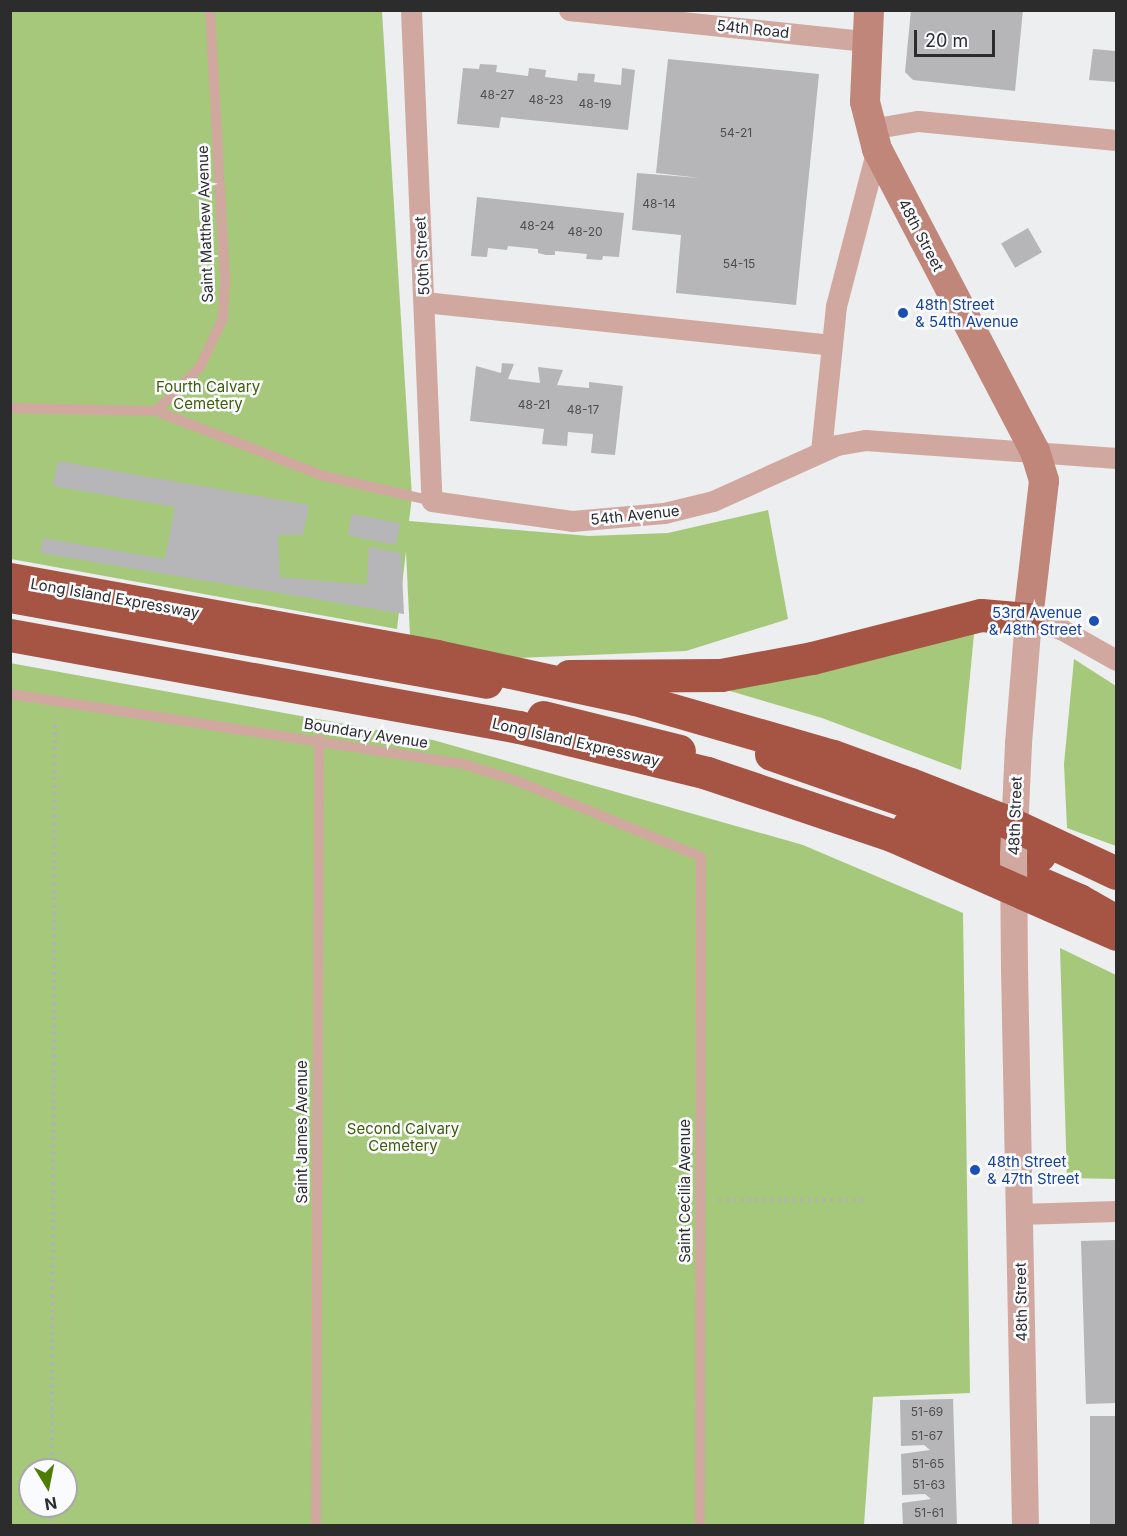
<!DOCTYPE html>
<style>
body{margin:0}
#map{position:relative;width:1127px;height:1536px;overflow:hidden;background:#eceef0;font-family:Inter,sans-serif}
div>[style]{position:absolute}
.green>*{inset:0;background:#a6c87a}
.building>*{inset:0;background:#b6b5b8;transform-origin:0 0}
.path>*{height:4px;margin-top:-2px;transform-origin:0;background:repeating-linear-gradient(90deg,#b0b2b3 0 3px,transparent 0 7.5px)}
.service>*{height:10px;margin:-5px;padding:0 5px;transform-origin:5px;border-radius:5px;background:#d1a89f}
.minor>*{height:21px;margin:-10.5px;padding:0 10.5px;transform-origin:10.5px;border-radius:10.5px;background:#d1a89f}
.tertiary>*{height:27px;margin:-13.5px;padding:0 13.5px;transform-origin:13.5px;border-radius:13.5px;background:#d1a89f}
.secondary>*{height:30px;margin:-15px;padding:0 15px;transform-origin:15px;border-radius:15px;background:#c08679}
.motorway>*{height:33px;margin:-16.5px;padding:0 16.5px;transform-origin:16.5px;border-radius:16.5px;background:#a65545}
.tertiary-bridge>*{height:27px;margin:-13.5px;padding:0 13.5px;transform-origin:13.5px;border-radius:13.5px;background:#d1a89f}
.motorway-bridge>*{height:33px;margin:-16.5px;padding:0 16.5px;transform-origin:16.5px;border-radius:16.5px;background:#a65545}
.dots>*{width:16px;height:16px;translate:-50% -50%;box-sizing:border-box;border:3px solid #fafbfe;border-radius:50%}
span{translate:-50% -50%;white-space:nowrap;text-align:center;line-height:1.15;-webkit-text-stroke:5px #fafbfe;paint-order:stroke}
.number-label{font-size:12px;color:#4e4e50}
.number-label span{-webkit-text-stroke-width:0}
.street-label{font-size:15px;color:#2c2c2d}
.transit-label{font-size:15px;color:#164399}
.left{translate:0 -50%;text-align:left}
.right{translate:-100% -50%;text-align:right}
.park-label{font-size:15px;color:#3f5c03}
.frame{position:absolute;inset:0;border:12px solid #2c2c2d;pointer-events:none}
.north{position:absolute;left:18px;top:1458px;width:60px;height:60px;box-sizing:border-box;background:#fafbfe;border:2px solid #a8a8aa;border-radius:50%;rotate:170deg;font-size:16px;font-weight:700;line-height:24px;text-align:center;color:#2c2c2d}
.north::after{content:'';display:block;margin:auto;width:21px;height:27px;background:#4e7c04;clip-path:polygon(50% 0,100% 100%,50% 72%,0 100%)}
.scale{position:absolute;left:914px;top:30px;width:81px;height:27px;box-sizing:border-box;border:3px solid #2c2c2d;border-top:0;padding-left:8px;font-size:18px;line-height:21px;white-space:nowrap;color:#2c2c2d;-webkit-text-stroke:4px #fafbfe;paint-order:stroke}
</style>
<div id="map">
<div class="green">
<div style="clip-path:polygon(10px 11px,382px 11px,412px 497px,409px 521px,589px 536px,668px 533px,768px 510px,788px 619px,686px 651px,517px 658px,410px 636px,406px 551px,397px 629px,11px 559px)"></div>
<div style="clip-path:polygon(969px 627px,974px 634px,961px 770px,822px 718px,713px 686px)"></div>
<div style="clip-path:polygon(1074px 659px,1116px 686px,1116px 846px,1067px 828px,1064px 764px)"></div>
<div style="clip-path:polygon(evenodd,10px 663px,433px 740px,803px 845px,963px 913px,970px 1393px,873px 1397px,864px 1525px,11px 1525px,10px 663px,30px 1470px,66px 1470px,66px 1506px,30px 1506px,30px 1470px)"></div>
<div style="clip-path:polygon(1060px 948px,1116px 975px,1116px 1179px,1067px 1178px)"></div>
</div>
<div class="building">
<div style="clip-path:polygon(911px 10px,1023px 10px,1015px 91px,913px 80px,905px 72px)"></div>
<div style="clip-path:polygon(1093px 49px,1116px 51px,1116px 82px,1089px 80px)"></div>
<div style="clip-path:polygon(668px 59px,819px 74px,796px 305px,676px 293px,681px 235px,632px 230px,637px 173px,700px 178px,656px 173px)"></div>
<div style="clip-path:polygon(480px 64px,497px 65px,496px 72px,528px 76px,529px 68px,546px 70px,545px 77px,577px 81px,578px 73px,595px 74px,594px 82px,621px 85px,622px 68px,635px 70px,628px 130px,501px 117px,499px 128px,457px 124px,463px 68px,479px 69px)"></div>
<div style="clip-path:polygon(477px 197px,624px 213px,619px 257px,603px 256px,602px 260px,586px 259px,587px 254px,555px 251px,555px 255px,546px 255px,538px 253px,538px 249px,508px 246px,507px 250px,488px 248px,487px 257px,471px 256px)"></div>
<div style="left:1028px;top:228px;width:28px;height:31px;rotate:60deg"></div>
<div style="clip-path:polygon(502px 363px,514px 364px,508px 379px,540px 383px,538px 367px,563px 370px,557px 385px,589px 388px,589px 382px,623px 386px,615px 455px,591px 453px,593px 434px,568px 432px,567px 446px,542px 444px,544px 429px,470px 421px,476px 366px,501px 373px)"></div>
<div style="clip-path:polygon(58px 461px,309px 505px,303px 535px,278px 535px,280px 577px,367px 585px,369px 547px,401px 553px,404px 614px,40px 553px,43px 538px,165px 559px,175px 507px,53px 486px)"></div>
<div style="left:352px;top:514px;width:49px;height:22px;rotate:11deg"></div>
<div style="clip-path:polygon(1116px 1240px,1116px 1403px,1086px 1404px,1081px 1241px)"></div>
<div style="clip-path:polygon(953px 1399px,957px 1526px,903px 1526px,902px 1503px,931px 1499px,925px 1494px,902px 1495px,901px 1454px,930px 1450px,924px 1445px,901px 1446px,900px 1400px)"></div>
<div style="left:1116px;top:1416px;width:110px;height:26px;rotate:90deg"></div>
</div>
<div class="path">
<div style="left:718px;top:1200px;width:146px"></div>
<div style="left:52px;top:1470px;width:751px;rotate:-89.77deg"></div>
<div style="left:51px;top:1526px;width:20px;rotate:-90deg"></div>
</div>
<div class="service">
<div style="left:10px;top:408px;width:146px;rotate:1.2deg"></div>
<div style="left:156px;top:411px;width:180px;rotate:21.2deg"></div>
<div style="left:324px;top:476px;width:111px;rotate:13deg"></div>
<div style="left:156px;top:411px;width:62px;rotate:-45deg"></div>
<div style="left:200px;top:367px;width:54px;rotate:-64.9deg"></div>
<div style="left:223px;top:318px;width:39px;rotate:-87deg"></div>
<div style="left:225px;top:279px;width:269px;rotate:-93.2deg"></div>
<div style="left:10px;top:694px;width:461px;rotate:8.8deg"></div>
<div style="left:466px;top:765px;width:53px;rotate:17.4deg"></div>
<div style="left:517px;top:781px;width:199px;rotate:22.4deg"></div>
<div style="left:701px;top:857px;width:669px;rotate:90.09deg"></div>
<div style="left:316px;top:1526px;width:787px;rotate:-89.78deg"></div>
</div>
<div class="minor">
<div style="left:411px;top:10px;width:491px;rotate:87.6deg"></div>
<div style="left:432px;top:501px;width:141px;rotate:8.1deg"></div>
<div style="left:572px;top:521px;width:92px;rotate:-5deg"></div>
<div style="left:664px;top:513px;width:50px;rotate:-13.8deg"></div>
<div style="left:713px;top:501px;width:136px;rotate:-24.3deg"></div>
<div style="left:837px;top:445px;width:28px;rotate:-10deg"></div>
<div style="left:865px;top:440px;width:252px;rotate:4.1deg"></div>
<div style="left:569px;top:10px;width:298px;rotate:6deg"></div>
<div style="left:870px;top:129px;width:49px;rotate:-9.5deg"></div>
<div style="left:918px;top:121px;width:199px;rotate:5.5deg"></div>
<div style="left:424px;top:302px;width:410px;rotate:6deg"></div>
<div style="left:821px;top:451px;width:146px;rotate:-84.1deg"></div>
<div style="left:836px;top:306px;width:162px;rotate:-75.4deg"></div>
<div style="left:1028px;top:619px;width:34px;rotate:17deg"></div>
<div style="left:1061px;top:629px;width:63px;rotate:29.4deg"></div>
<div style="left:1019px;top:1214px;width:97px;rotate:-1.8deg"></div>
</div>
<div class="tertiary">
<div style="left:1018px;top:743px;width:124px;rotate:-85.4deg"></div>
<div style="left:1014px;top:968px;width:558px;rotate:88.87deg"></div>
</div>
<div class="secondary">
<div style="left:869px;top:10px;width:92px;rotate:92.5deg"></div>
<div style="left:865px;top:102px;width:49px;rotate:75.7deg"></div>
<div style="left:877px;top:149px;width:341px;rotate:62.4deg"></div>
<div style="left:1035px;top:451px;width:31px;rotate:73deg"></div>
<div style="left:1044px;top:481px;width:139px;rotate:96.6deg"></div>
</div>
<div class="motorway">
<div style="left:10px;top:596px;width:484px;rotate:10.2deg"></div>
<div style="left:569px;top:676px;width:152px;rotate:-0.4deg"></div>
<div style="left:721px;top:675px;width:93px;rotate:-10.6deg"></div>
<div style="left:812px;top:658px;width:174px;rotate:-14.3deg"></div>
<div style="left:981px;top:615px;width:47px;rotate:4.9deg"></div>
<div style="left:543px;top:717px;width:140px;rotate:14deg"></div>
<div style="left:771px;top:754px;width:143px;rotate:19.2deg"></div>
<div style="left:906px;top:801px;width:144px;rotate:21.9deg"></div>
<div style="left:908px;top:826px;width:186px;rotate:23.4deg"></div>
<div style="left:1079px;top:900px;width:43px;rotate:29.6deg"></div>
</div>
<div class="tertiary-bridge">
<div style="left:1014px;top:968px;width:114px;rotate:-90.5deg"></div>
<div style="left:1013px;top:854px;width:111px;rotate:-87.4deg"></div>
</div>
<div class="motorway-bridge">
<div style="left:10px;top:579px;width:433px;rotate:10.2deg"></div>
<div style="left:436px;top:656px;width:204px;rotate:12.2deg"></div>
<div style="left:635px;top:699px;width:206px;rotate:16.1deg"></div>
<div style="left:833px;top:756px;width:82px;rotate:20deg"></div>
<div style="left:910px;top:784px;width:100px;rotate:21.2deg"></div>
<div style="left:1003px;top:820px;width:125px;rotate:25.1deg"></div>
<div style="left:10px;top:635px;width:517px;rotate:10.25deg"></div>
<div style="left:519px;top:727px;width:194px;rotate:13.7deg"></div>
<div style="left:707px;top:773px;width:194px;rotate:18.6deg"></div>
<div style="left:891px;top:835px;width:246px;rotate:23.7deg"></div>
</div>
<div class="dots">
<div style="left:903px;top:313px;background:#1a4fb4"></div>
<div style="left:1094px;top:621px;background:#1a4fb4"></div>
<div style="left:975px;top:1170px;background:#1a4fb4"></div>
</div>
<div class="number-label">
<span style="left:497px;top:95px">48-27</span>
<span style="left:546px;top:100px">48-23</span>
<span style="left:595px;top:104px">48-19</span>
<span style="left:736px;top:133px">54-21</span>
<span style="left:659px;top:204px">48-14</span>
<span style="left:537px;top:226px">48-24</span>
<span style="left:585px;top:232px">48-20</span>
<span style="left:739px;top:264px">54-15</span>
<span style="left:534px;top:405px">48-21</span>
<span style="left:583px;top:410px">48-17</span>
<span style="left:927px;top:1412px">51-69</span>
<span style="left:927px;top:1436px">51-67</span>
<span style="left:928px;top:1464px">51-65</span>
<span style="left:929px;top:1485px">51-63</span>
<span style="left:929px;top:1513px">51-61</span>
</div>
<div class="street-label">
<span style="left:753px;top:29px;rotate:6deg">54th Road</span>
<span style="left:205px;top:224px;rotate:-92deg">Saint Matthew Avenue</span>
<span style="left:921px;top:235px;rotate:62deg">48th Street</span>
<span style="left:422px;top:256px;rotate:-93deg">50th Street</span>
<span style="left:635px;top:515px;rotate:-6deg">54th Avenue</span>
<span style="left:115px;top:598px;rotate:10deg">Long Island Expressway</span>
<span style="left:366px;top:733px;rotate:9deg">Boundary Avenue</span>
<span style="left:576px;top:742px;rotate:13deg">Long Island Expressway</span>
<span style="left:1015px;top:816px;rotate:-88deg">48th Street</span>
<span style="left:302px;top:1132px;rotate:-90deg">Saint James Avenue</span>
<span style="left:685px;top:1191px;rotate:-90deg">Saint Cecilia Avenue</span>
<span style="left:1021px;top:1302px;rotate:-91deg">48th Street</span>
</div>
<div class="transit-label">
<span class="left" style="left:915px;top:313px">48th Street<br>&amp; 54th Avenue</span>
<span class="right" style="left:1082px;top:621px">53rd Avenue<br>&amp; 48th Street</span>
<span class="left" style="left:987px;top:1170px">48th Street<br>&amp; 47th Street</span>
</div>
<div class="park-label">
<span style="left:208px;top:395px">Fourth Calvary<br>Cemetery</span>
<span style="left:403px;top:1137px">Second Calvary<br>Cemetery</span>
</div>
<div class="frame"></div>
<div class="north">N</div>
<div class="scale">20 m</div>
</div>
